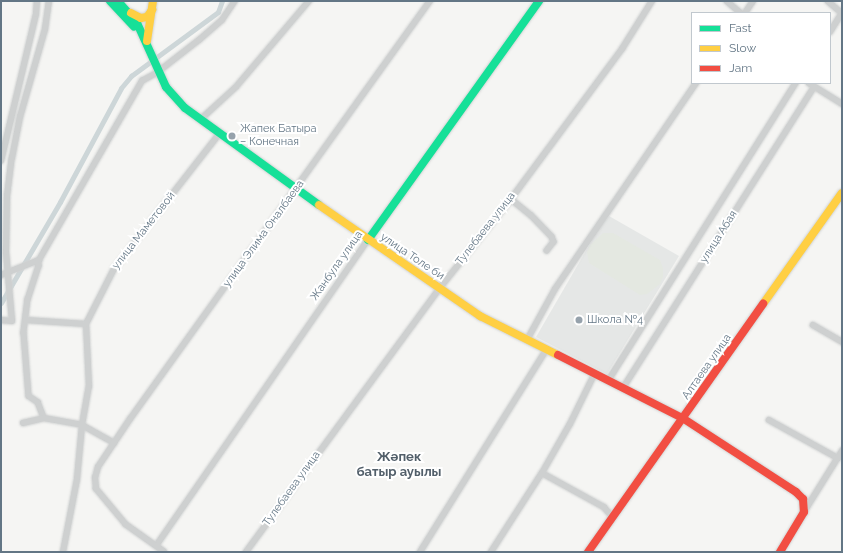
<!DOCTYPE html>
<meta charset="utf-8">
<style>
body{margin:0}
#map{position:relative;width:843px;height:553px;overflow:hidden;background:#f5f5f3;font-family:Raleway,sans-serif}
div>[style]{position:absolute}
.built>*{inset:0;background:#e5e7e6}
.green>*{inset:0;background:#e4e8e1}
.canal>*{height:5px;margin:-2.5px;padding:0 2.5px;transform-origin:2.5px;border-radius:2.5px;background:#cdd6d8}
.roads{filter:drop-shadow(0 0 1px #d1d3d3) drop-shadow(0 0 1px #d1d3d3)}
.street>*{height:5.5px;margin:-2.75px;padding:0 2.75px;transform-origin:2.75px;border-radius:2.75px;background:#ced0d0}
.fast>*{height:8px;margin:-4px;padding:0 4px;transform-origin:4px;border-radius:4px;background:#16e098}
.slow>*{height:8px;margin:-4px;padding:0 4px;transform-origin:4px;border-radius:4px;background:#ffcf43}
.jam>*{height:8px;margin:-4px;padding:0 4px;transform-origin:4px;border-radius:4px;background:#f24e42}
.dots>*{width:11px;height:11px;translate:-50% -50%;box-sizing:border-box;border:2px solid #fff;border-radius:50%}
span{translate:-50% -50%;white-space:nowrap;text-align:center;line-height:1.15;-webkit-text-stroke:4px #fff;paint-order:stroke}
.poi-label{font-size:11px;color:#637685}
.left{translate:0 -50%;text-align:left}
.street-label{font-size:11px;color:#637685}
.quarter-label{font-size:13px;color:#525f6a;font-weight:700}
.frame{position:absolute;inset:0;border:2px solid #637685;pointer-events:none}
.legend{position:absolute;left:691px;top:12px;width:140px;height:72px;box-sizing:border-box;background:#fff;border:1px solid #c1c8ce;margin:0;padding:5px 7px;list-style:none;font-size:12px;color:#637685}
.legend li{display:flex;align-items:center;gap:8px;height:20px}
.legend b{width:20px;border:1px solid #c1c8ce}
</style>
<div id="map">
<div class="built">
<div style="clip-path:polygon(609px 216px,679px 256px,607px 374px,536px 337px,598px 230px)"></div>
</div>
<div class="green">
<div style="clip-path:polygon(603px 233px,613px 233px,660px 260px,663px 268px,663px 277px,660px 284px,647px 294px,640px 295px,589px 263px,587px 252px,590px 245px)"></div>
</div>
<div class="canal">
<div style="left:1px;top:303px;width:117px;rotate:-59.7deg"></div>
<div style="left:60px;top:202px;width:129px;rotate:-61.8deg"></div>
<div style="left:121px;top:88px;width:16px;rotate:-50deg"></div>
<div style="left:131px;top:76px;width:108px;rotate:-36.3deg"></div>
<div style="left:218px;top:12px;width:12px;rotate:-70deg"></div>
</div>
<div class="roads">
<div class="street">
<div style="left:727px;top:1px;width:18px;rotate:41deg"></div>
<div style="left:828px;top:1px;width:18px;rotate:41deg"></div>
<div style="left:745px;top:13px;width:14px;rotate:-56deg"></div>
<div style="left:830px;top:32px;width:22px;rotate:-58deg"></div>
<div style="left:809px;top:83px;width:39px;rotate:32deg"></div>
<div style="left:201px;top:119px;width:47px;rotate:-42.4deg"></div>
<div style="left:236px;top:87px;width:113px;rotate:-49.7deg"></div>
<div style="left:1px;top:161px;width:151px;rotate:-76.6deg"></div>
<div style="left:36px;top:14px;width:13px;rotate:-86deg"></div>
<div style="left:511px;top:199px;width:26px;rotate:39deg"></div>
<div style="left:531px;top:215px;width:30px;rotate:46deg"></div>
<div style="left:552px;top:237px;width:5px;rotate:68deg"></div>
<div style="left:554px;top:242px;width:11px;rotate:128deg"></div>
<div style="left:39px;top:260px;width:6px;rotate:90deg"></div>
<div style="left:39px;top:266px;width:35px;rotate:108deg"></div>
<div style="left:28px;top:299px;width:34px;rotate:97deg"></div>
<div style="left:24px;top:333px;width:63px;rotate:85.5deg"></div>
<div style="left:29px;top:396px;width:11px;rotate:34deg"></div>
<div style="left:38px;top:402px;width:17px;rotate:69deg"></div>
<div style="left:1px;top:275px;width:41px;rotate:-21.5deg"></div>
<div style="left:39px;top:260px;width:207px;rotate:-60.1deg"></div>
<div style="left:142px;top:81px;width:18px;rotate:-29deg"></div>
<div style="left:158px;top:72px;width:52px;rotate:-38deg"></div>
<div style="left:199px;top:40px;width:30px;rotate:-41deg"></div>
<div style="left:222px;top:20px;width:23px;rotate:-56deg"></div>
<div style="left:1px;top:320px;width:11px;rotate:5deg"></div>
<div style="left:12px;top:321px;width:69px;rotate:-95deg"></div>
<div style="left:6px;top:252px;width:56px;rotate:-89deg"></div>
<div style="left:7px;top:196px;width:38px;rotate:-83deg"></div>
<div style="left:12px;top:158px;width:42px;rotate:-79deg"></div>
<div style="left:20px;top:117px;width:91px;rotate:-74.1deg"></div>
<div style="left:45px;top:29px;width:28px;rotate:-82deg"></div>
<div style="left:26px;top:320px;width:60px;rotate:3.8deg"></div>
<div style="left:813px;top:325px;width:34px;rotate:30deg"></div>
<div style="left:527px;top:340px;width:58px;rotate:-61.2deg"></div>
<div style="left:555px;top:289px;width:250px;rotate:-55.6deg"></div>
<div style="left:608px;top:381px;width:352px;rotate:-57.8deg"></div>
<div style="left:623px;top:388px;width:356px;rotate:-57.6deg"></div>
<div style="left:769px;top:420px;width:79px;rotate:28.8deg"></div>
<div style="left:23px;top:423px;width:22px;rotate:-13deg"></div>
<div style="left:44px;top:418px;width:39px;rotate:10deg"></div>
<div style="left:82px;top:425px;width:37px;rotate:29deg"></div>
<div style="left:542px;top:473px;width:71px;rotate:28.7deg"></div>
<div style="left:604px;top:507px;width:13px;rotate:48deg"></div>
<div style="left:804px;top:512px;width:72px;rotate:-58.1deg"></div>
<div style="left:156px;top:546px;width:372px;rotate:-55.3deg"></div>
<div style="left:63px;top:552px;width:74px;rotate:-79.1deg"></div>
<div style="left:77px;top:479px;width:54px;rotate:-84.7deg"></div>
<div style="left:82px;top:425px;width:39px;rotate:-80deg"></div>
<div style="left:89px;top:387px;width:63px;rotate:-92.7deg"></div>
<div style="left:86px;top:324px;width:62px;rotate:-63deg"></div>
<div style="left:114px;top:269px;width:172px;rotate:-52.1deg"></div>
<div style="left:164px;top:552px;width:47px;rotate:-144.6deg"></div>
<div style="left:126px;top:525px;width:47px;rotate:-129.8deg"></div>
<div style="left:96px;top:489px;width:11px;rotate:-95deg"></div>
<div style="left:95px;top:478px;width:11px;rotate:-75deg"></div>
<div style="left:98px;top:467px;width:58px;rotate:-56.3deg"></div>
<div style="left:130px;top:419px;width:515px;rotate:-54.33deg"></div>
<div style="left:246px;top:552px;width:326px;rotate:-53.7deg"></div>
<div style="left:439px;top:289px;width:115px;rotate:-51.3deg"></div>
<div style="left:511px;top:199px;width:187px;rotate:-53.5deg"></div>
<div style="left:622px;top:49px;width:57px;rotate:-58deg"></div>
<div style="left:420px;top:552px;width:238px;rotate:-58deg"></div>
<div style="left:491px;top:552px;width:94px;rotate:-57.2deg"></div>
<div style="left:542px;top:473px;width:56px;rotate:-60.3deg"></div>
<div style="left:570px;top:424px;width:55px;rotate:-63.9deg"></div>
</div>
<div class="fast">
<div style="left:110px;top:1px;width:35px;rotate:47deg"></div>
<div style="left:118px;top:1px;width:29px;rotate:49deg"></div>
<div style="left:137px;top:23px;width:70px;rotate:65.6deg"></div>
<div style="left:166px;top:87px;width:28px;rotate:48deg"></div>
<div style="left:185px;top:108px;width:165px;rotate:35.9deg"></div>
<div style="left:368px;top:240px;width:294px;rotate:-54.4deg"></div>
</div>
<div class="slow">
<div style="left:131px;top:13px;width:11px;rotate:27deg"></div>
<div style="left:141px;top:18px;width:6px;rotate:-9deg"></div>
<div style="left:147px;top:17px;width:9px;rotate:-54deg"></div>
<div style="left:147px;top:41px;width:40px;rotate:-81.5deg"></div>
<div style="left:319px;top:205px;width:196px;rotate:34.6deg"></div>
<div style="left:480px;top:316px;width:87px;rotate:26.6deg"></div>
<div style="left:763px;top:304px;width:136px;rotate:-54.6deg"></div>
</div>
<div class="jam">
<div style="left:558px;top:355px;width:141px;rotate:26.9deg"></div>
<div style="left:684px;top:419px;width:134px;rotate:33.1deg"></div>
<div style="left:796px;top:492px;width:10px;rotate:45deg"></div>
<div style="left:803px;top:499px;width:13px;rotate:86deg"></div>
<div style="left:804px;top:512px;width:47px;rotate:121deg"></div>
<div style="left:588px;top:552px;width:304px;rotate:-54.8deg"></div>
</div>
</div>
<div class="dots">
<div style="left:232px;top:136px;background:#96a2ac"></div>
<div style="left:579px;top:320px;background:#96a2ac"></div>
</div>
<div class="poi-label">
<span class="left" style="left:240px;top:136px">Жапек Батыра<br>– Конечная</span>
<span class="left" style="left:587px;top:320px">Школа №4</span>
</div>
<div class="street-label">
<span style="left:486px;top:229px;rotate:-52deg">Тулебаева улица</span>
<span style="left:144px;top:231px;rotate:-52deg">улица Маметовой</span>
<span style="left:264px;top:234px;rotate:-54deg">улица Элима Оналбаева</span>
<span style="left:719px;top:237px;rotate:-58deg">улица Абая</span>
<span style="left:412px;top:257px;rotate:34deg">улица Толе би</span>
<span style="left:337px;top:266px;rotate:-55deg">Жанбула улица</span>
<span style="left:707px;top:367px;rotate:-55deg">Алтаева улица</span>
<span style="left:292px;top:489px;rotate:-54deg">Тулебаева улица</span>
</div>
<div class="quarter-label">
<span style="left:399px;top:465px">Жәпек<br>батыр ауылы</span>
</div>
<div class="frame"></div>
<ul class="legend">
<li><b style="height:5px;background:#16e098"></b>Fast</li>
<li><b style="height:5px;background:#ffcf43"></b>Slow</li>
<li><b style="height:5px;background:#f24e42"></b>Jam</li>
</ul>
</div>
